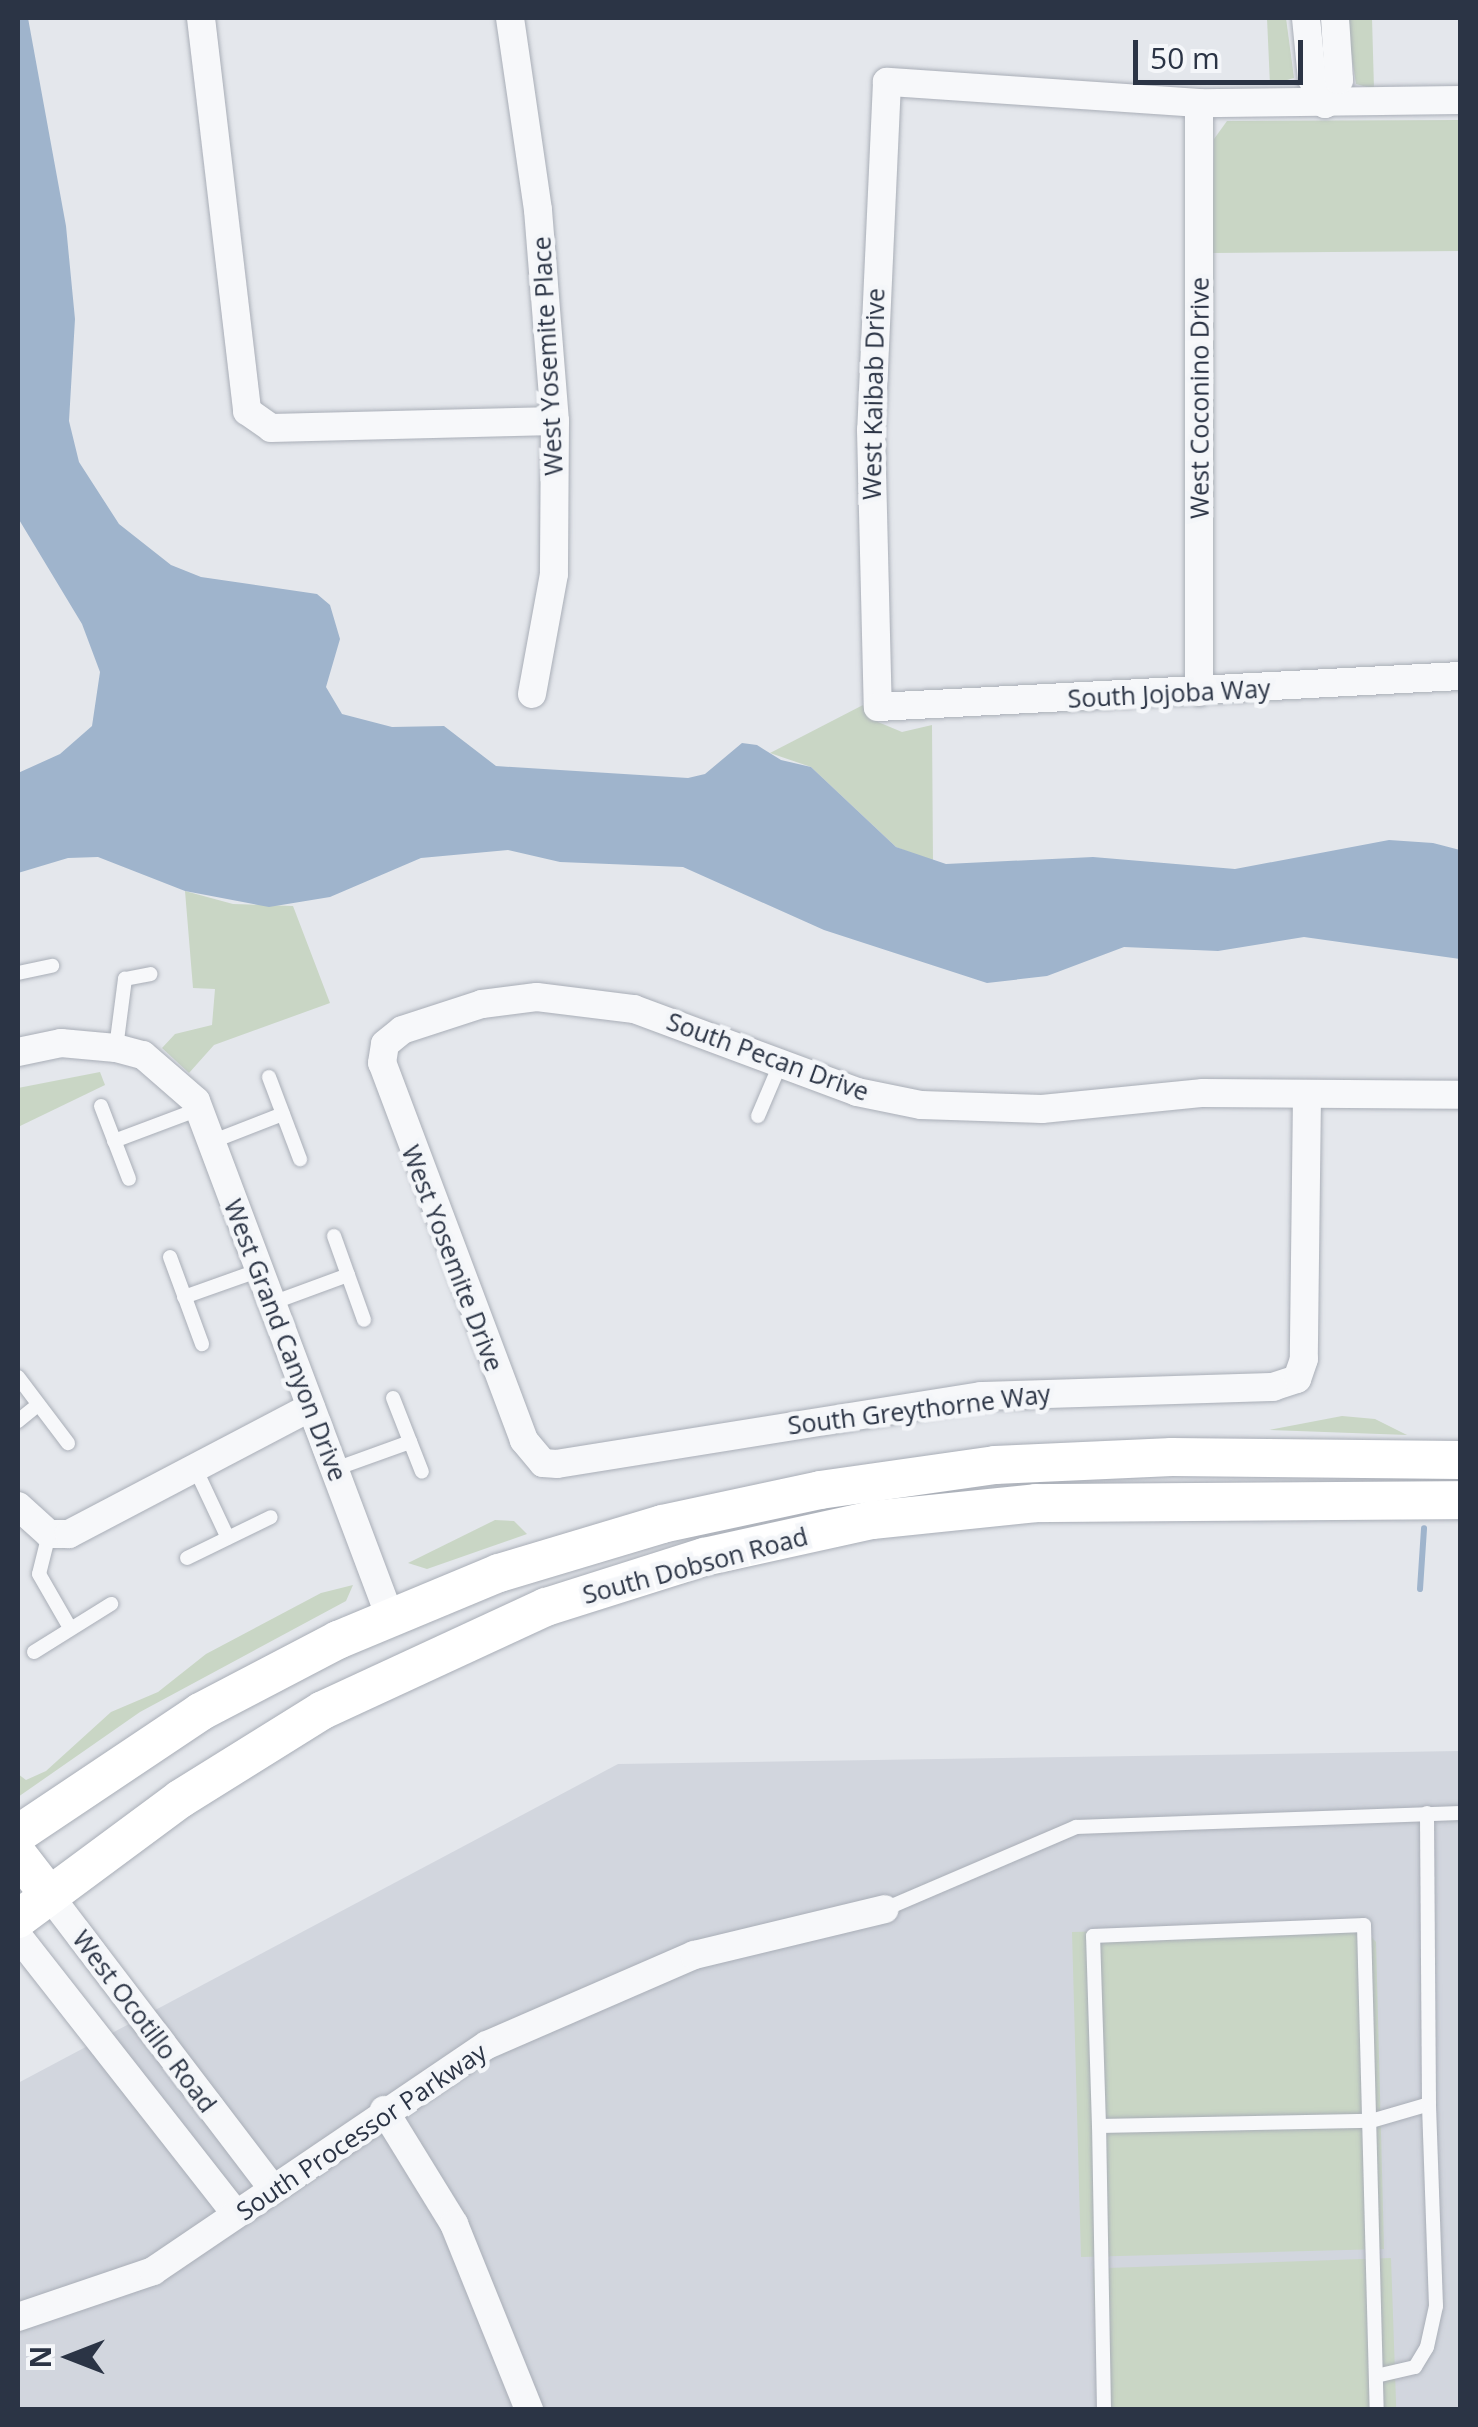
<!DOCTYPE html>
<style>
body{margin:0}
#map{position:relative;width:1478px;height:2427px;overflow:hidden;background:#e4e7ec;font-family:"Open Sans",sans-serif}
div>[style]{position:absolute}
.built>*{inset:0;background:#d2d6de}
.green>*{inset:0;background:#c9d6c5;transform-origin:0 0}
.water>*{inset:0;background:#9fb4cc}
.stream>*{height:6px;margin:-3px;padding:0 3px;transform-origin:3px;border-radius:3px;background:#9fb4cc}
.roads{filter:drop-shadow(0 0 2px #a9aeb7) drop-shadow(0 0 2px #a9aeb7)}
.lane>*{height:14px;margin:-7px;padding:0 7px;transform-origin:7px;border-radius:7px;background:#f7f8fa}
.street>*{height:28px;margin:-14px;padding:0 14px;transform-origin:14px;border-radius:14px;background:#f7f8fa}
.secondary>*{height:38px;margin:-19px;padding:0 19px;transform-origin:19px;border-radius:19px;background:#fff}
span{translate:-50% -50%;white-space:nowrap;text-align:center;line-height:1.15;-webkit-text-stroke:9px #f4f6f9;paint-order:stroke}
.street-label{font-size:25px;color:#2b3445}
.frame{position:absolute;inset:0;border:20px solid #2b3445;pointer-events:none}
.north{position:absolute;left:20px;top:2307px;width:100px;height:100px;-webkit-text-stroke:8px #f4f6f9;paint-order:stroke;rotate:270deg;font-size:28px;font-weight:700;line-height:40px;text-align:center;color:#2b3445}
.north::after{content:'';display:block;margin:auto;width:35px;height:45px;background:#2b3445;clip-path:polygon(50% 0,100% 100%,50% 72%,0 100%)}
.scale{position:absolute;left:1133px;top:40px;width:170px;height:45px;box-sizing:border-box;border:5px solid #2b3445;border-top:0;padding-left:12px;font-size:30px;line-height:35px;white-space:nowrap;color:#2b3445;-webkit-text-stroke:8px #f4f6f9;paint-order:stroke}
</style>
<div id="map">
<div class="built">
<div style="clip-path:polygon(1460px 1751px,1460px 2409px,18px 2410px,18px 2083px,618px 1764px)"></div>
</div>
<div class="green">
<div style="clip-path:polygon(1267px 18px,1286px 18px,1294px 78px,1270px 85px)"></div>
<div style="clip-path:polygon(1346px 18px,1372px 18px,1374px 89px,1356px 84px)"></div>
<div style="clip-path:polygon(1460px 120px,1460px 251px,1212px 253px,1214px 139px,1227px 121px)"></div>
<div style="clip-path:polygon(863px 705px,878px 722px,902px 732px,932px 725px,933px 862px,896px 847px,811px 767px,770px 753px)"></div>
<div style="clip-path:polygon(185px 891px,233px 904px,293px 906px,330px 1003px,214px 1045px,189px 1073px,162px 1048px,175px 1034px,212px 1025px,215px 989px,193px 988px)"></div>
<div style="clip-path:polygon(100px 1072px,105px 1085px,18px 1127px,18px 1088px)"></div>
<div style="clip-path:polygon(1342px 1416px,1375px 1419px,1407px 1435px,1269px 1430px)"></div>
<div style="clip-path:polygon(495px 1520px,514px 1521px,527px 1534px,427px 1569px,408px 1563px)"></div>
<div style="clip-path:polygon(353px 1585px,346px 1601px,140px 1712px,18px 1797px,18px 1774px,26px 1780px,46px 1771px,111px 1712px,158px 1692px,206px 1654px,321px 1593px)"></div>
<div style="clip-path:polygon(1359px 1924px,1376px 1942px,1384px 2249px,1081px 2257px,1072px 1932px)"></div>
<div style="left:1391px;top:2258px;width:151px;height:298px;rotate:88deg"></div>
</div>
<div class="water">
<div style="clip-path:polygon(18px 18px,28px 18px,66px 226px,75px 319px,69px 421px,79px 462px,119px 524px,171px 565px,201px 577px,317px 594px,330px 605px,340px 639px,326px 687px,342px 714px,392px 727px,444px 726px,496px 766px,688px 778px,705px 774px,742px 743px,757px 745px,781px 760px,811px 767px,896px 847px,946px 864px,1093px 857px,1235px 869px,1389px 840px,1433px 843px,1460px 850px,1460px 959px,1304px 937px,1218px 951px,1124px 947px,1047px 976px,987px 983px,824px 930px,683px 867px,560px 862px,508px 850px,421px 858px,330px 897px,269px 907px,185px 891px,98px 857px,68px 858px,18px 873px,18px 773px,60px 754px,92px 726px,100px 672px,82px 624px,18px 518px)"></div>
</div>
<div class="stream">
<div style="left:1420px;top:1589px;width:61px;rotate:-86.2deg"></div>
</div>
<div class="roads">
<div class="lane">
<div style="left:18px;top:973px;width:35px;rotate:-12deg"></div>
<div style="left:116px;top:1048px;width:70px;rotate:-82.6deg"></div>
<div style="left:125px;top:979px;width:26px;rotate:-11deg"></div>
<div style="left:269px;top:1077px;width:88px;rotate:69.3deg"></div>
<div style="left:101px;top:1106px;width:78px;rotate:69deg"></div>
<div style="left:758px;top:1116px;width:59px;rotate:-66.9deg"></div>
<div style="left:114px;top:1141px;width:91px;rotate:-20.6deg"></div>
<div style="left:211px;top:1142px;width:77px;rotate:-21.3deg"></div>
<div style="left:334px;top:1236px;width:89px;rotate:70.3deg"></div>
<div style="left:170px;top:1257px;width:93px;rotate:69.8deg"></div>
<div style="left:184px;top:1297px;width:81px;rotate:-19.6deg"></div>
<div style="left:272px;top:1303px;width:81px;rotate:-20.2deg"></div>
<div style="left:18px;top:1377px;width:83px;rotate:52.9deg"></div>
<div style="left:393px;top:1398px;width:79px;rotate:68.6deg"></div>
<div style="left:18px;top:1421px;width:26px;rotate:-39deg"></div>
<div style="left:195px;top:1468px;width:77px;rotate:64.8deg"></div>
<div style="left:335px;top:1469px;width:80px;rotate:-19.8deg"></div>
<div style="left:49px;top:1534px;width:41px;rotate:104deg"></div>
<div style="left:39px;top:1574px;width:62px;rotate:60.1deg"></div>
<div style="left:187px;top:1558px;width:93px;rotate:-26deg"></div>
<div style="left:34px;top:1652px;width:91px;rotate:-31.9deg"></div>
<div style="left:885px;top:1909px;width:208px;rotate:-23.2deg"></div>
<div style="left:1076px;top:1827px;width:384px;rotate:-2.1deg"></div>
<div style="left:1099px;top:2126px;width:190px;rotate:-91.8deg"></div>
<div style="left:1093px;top:1936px;width:271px;rotate:-2.3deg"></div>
<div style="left:1364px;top:1925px;width:485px;rotate:88.5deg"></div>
<div style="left:1376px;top:2376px;width:40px;rotate:-13deg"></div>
<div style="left:1415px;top:2367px;width:23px;rotate:-59deg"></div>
<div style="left:1427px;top:2347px;width:42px;rotate:-77.6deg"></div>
<div style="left:1436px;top:2306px;width:202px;rotate:-92deg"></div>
<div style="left:1104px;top:2410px;width:284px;rotate:-91deg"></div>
<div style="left:1099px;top:2126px;width:272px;rotate:-1.1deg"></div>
<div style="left:1371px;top:2121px;width:60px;rotate:-16.3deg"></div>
<div style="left:1429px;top:2104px;width:291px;rotate:-90.4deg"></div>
</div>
<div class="street">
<div style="left:201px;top:18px;width:396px;rotate:83.3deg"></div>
<div style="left:247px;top:411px;width:29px;rotate:35deg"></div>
<div style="left:271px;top:428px;width:284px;rotate:-1.4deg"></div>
<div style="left:510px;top:18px;width:194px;rotate:81.7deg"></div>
<div style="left:538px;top:210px;width:212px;rotate:85.4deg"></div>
<div style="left:555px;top:421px;width:153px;rotate:90.4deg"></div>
<div style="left:554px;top:574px;width:122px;rotate:100.4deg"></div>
<div style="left:1306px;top:18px;width:61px;rotate:84.4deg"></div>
<div style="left:1312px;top:79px;width:28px;rotate:63deg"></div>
<div style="left:1460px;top:100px;width:261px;rotate:179.3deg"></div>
<div style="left:1199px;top:103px;width:313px;rotate:-176.1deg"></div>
<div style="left:887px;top:82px;width:348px;rotate:92.6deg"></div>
<div style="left:871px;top:430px;width:277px;rotate:88.6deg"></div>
<div style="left:878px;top:707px;width:583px;rotate:-3.05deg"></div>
<div style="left:1199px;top:103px;width:589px;rotate:90deg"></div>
<div style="left:1325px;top:104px;width:28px;rotate:-60deg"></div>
<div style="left:1339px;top:80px;width:62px;rotate:-93.7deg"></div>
<div style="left:18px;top:1052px;width:44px;rotate:-11.8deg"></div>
<div style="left:61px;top:1043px;width:55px;rotate:5.2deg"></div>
<div style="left:116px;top:1048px;width:28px;rotate:15deg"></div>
<div style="left:143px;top:1055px;width:70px;rotate:41deg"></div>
<div style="left:196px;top:1101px;width:551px;rotate:69.4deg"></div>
<div style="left:1307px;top:1095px;width:264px;rotate:90.7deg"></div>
<div style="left:1304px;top:1359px;width:21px;rotate:109deg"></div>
<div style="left:1297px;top:1379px;width:25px;rotate:162deg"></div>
<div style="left:1273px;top:1387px;width:292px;rotate:178.2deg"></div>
<div style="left:981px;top:1396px;width:429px;rotate:170.9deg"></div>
<div style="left:557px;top:1464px;width:14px;rotate:-176deg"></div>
<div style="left:543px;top:1463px;width:30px;rotate:-130deg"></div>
<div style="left:524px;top:1440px;width:403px;rotate:-110.6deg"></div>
<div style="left:382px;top:1063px;width:19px;rotate:-81deg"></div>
<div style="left:385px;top:1044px;width:22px;rotate:-39deg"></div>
<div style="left:402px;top:1030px;width:84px;rotate:-18deg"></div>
<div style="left:482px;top:1004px;width:55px;rotate:-7.3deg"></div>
<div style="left:537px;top:997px;width:98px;rotate:7.1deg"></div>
<div style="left:634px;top:1009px;width:238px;rotate:20.4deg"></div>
<div style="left:857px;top:1092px;width:65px;rotate:11.5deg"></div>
<div style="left:921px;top:1105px;width:121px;rotate:1.9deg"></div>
<div style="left:1042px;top:1109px;width:162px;rotate:-5.7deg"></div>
<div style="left:1203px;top:1093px;width:257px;rotate:0.4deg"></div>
<div style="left:18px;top:1506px;width:42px;rotate:42.1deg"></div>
<div style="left:49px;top:1534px;width:20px"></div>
<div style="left:69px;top:1534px;width:273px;rotate:-27.7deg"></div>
<div style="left:49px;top:1895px;width:368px;rotate:52.7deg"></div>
<div style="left:18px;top:1936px;width:353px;rotate:51.9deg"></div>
<div style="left:384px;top:2110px;width:134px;rotate:58.4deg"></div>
<div style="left:454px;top:2224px;width:201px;rotate:68deg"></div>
<div style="left:18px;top:2317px;width:143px;rotate:-18.8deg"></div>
<div style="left:153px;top:2271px;width:403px;rotate:-34.1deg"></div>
<div style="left:487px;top:2045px;width:226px;rotate:-23.5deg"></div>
<div style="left:694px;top:1955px;width:196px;rotate:-13.5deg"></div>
</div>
<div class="secondary">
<div style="left:18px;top:1834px;width:219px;rotate:-33.8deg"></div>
<div style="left:200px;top:1712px;width:156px;rotate:-27.6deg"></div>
<div style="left:338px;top:1640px;width:174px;rotate:-22.6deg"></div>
<div style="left:499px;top:1573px;width:170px;rotate:-16.7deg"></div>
<div style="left:662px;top:1524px;width:162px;rotate:-12.1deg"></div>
<div style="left:820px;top:1490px;width:177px;rotate:-8.1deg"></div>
<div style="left:995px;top:1465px;width:177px;rotate:-2.6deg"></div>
<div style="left:1172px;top:1457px;width:288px;rotate:0.6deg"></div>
<div style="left:18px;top:1855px;width:51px;rotate:52.2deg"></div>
<div style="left:18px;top:1919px;width:202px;rotate:-36.5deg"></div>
<div style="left:180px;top:1799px;width:168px;rotate:-31.9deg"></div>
<div style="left:323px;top:1710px;width:246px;rotate:-24.8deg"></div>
<div style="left:546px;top:1607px;width:166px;rotate:-17.6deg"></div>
<div style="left:704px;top:1557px;width:172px;rotate:-12.4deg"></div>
<div style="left:872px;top:1520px;width:165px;rotate:-5.9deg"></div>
<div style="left:1036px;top:1503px;width:424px;rotate:-0.4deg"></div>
</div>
</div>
<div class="street-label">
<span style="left:547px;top:356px;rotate:-93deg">West Yosemite Place</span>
<span style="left:873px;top:394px;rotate:-89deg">West Kaibab Drive</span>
<span style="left:1199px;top:398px;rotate:-90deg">West Coconino Drive</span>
<span style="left:1169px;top:693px;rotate:-3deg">South Jojoba Way</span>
<span style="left:768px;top:1056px;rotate:20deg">South Pecan Drive</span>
<span style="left:453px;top:1258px;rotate:69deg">West Yosemite Drive</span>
<span style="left:286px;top:1340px;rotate:69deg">West Grand Canyon Drive</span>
<span style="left:919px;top:1409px;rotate:-7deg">South Greythorne Way</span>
<span style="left:695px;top:1565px;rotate:-15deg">South Dobson Road</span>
<span style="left:145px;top:2021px;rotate:53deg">West Ocotillo Road</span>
<span style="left:361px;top:2131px;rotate:-34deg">South Processor Parkway</span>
</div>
<div class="frame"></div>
<div class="north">N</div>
<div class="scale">50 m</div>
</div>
